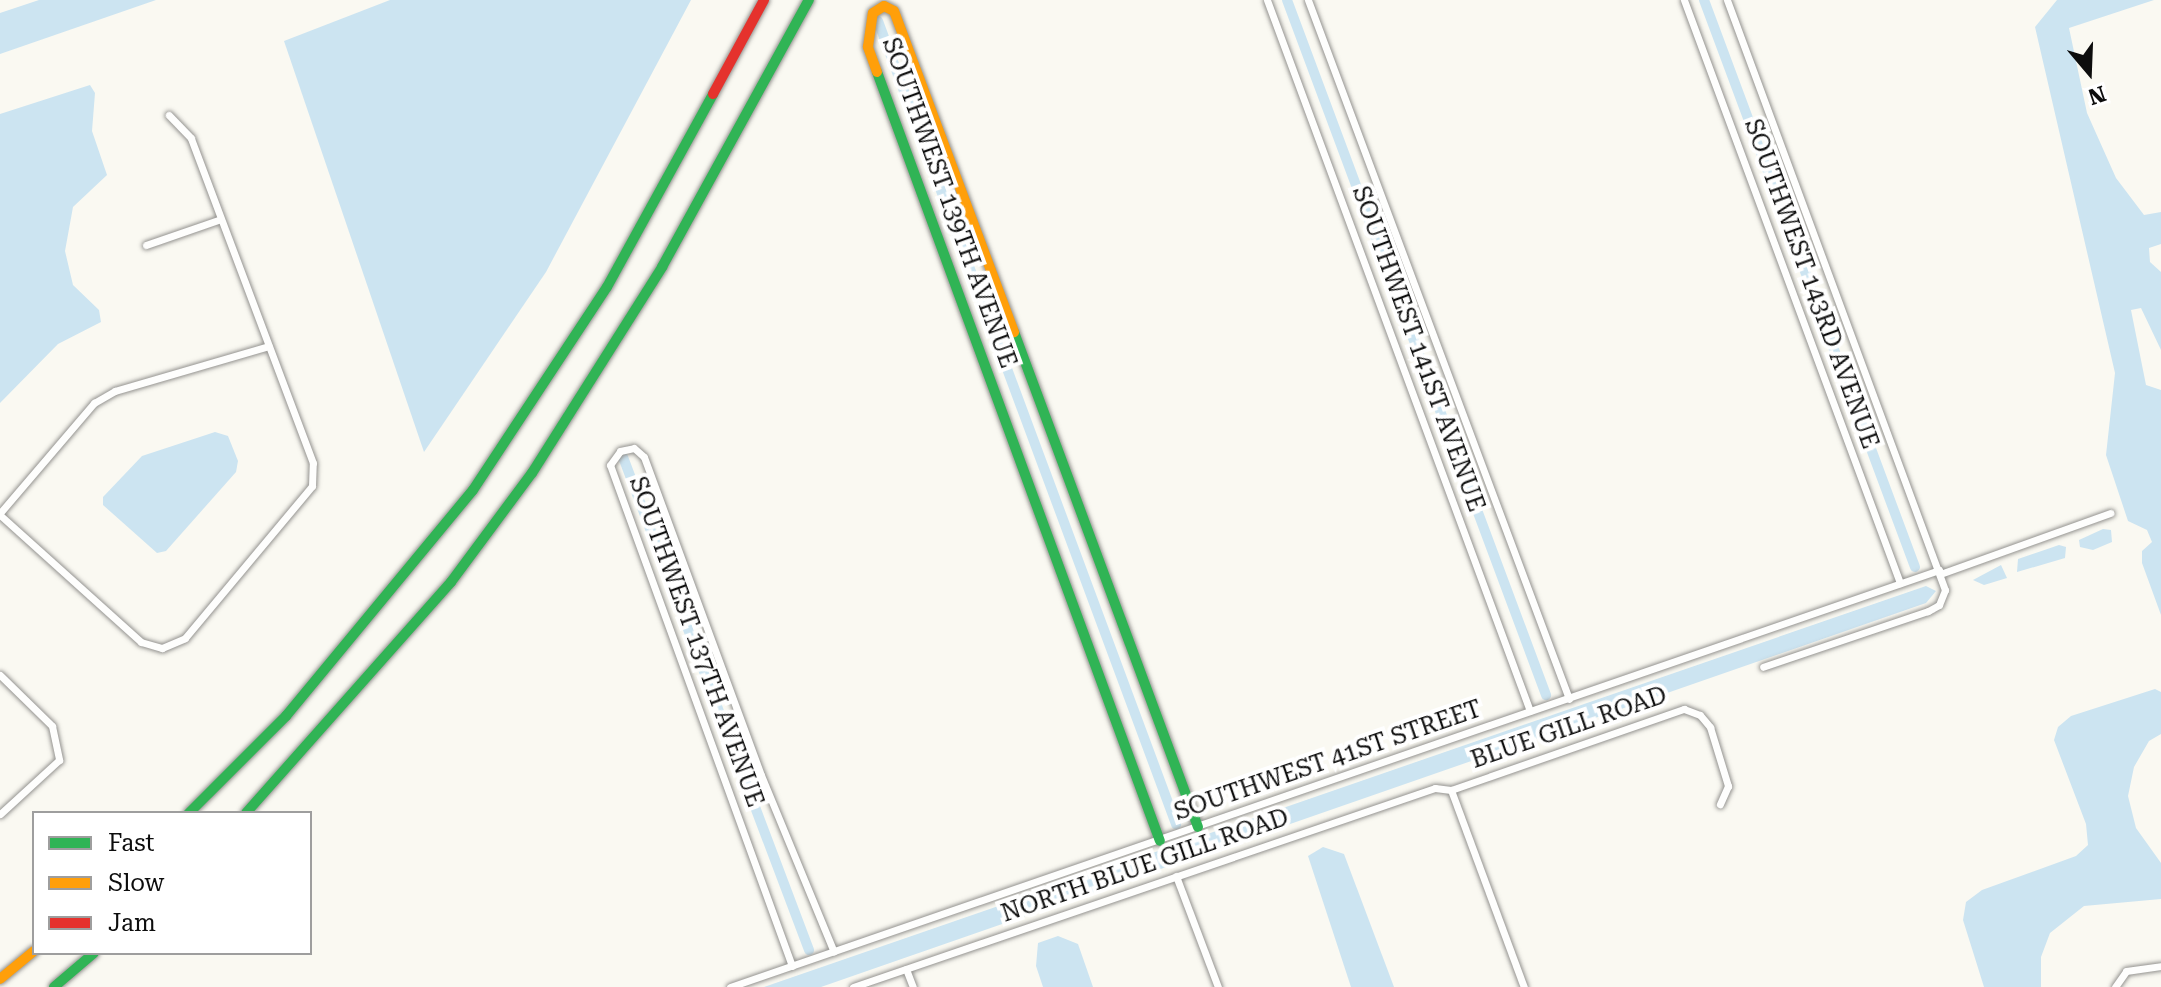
<!DOCTYPE html>
<style>
body{margin:0}
#map{position:relative;width:2161px;height:987px;overflow:hidden;background:#faf9f2;font-family:"Roboto Serif",serif}
div>[style]{position:absolute}
.water>*{inset:0;background:#cce4f1}
.canal>*{height:10px;margin:-5px;padding:0 5px;transform-origin:5px;border-radius:5px;background:#cce4f1}
.roads{filter:drop-shadow(0 0 2px #949390) drop-shadow(0 0 2px #949390)}
.street>*{height:7px;margin:-3.5px;padding:0 3.5px;transform-origin:3.5px;border-radius:3.5px;background:#fefefd}
.fast>*{height:10px;margin:-5px;padding:0 5px;transform-origin:5px;border-radius:5px;background:#30b455}
.slow>*{height:10px;margin:-5px;padding:0 5px;transform-origin:5px;border-radius:5px;background:#ff9f0a}
.jam>*{height:10px;margin:-5px;padding:0 5px;transform-origin:5px;border-radius:5px;background:#e5322d}
span{translate:-50% -50%;white-space:nowrap;text-align:center;line-height:1.15;-webkit-text-stroke:8px #fff;paint-order:stroke}
.street-label{font-size:24px;color:#0d0d0d}
.legend{position:absolute;left:32px;top:811px;width:280px;height:144px;box-sizing:border-box;background:#fff;border:2px solid #9e9e9e;margin:0;padding:10px 14px;list-style:none;font-size:24px;color:#0d0d0d}
.legend li{display:flex;align-items:center;gap:16px;height:40px}
.legend b{width:40px;border:2px solid #9e9e9e}
.north{position:absolute;left:2049px;top:32px;width:80px;height:80px;-webkit-text-stroke:6px #fff;paint-order:stroke;rotate:161deg;font-size:22px;font-weight:700;line-height:32px;text-align:center;color:#0d0d0d}
.north::after{content:'';display:block;margin:auto;width:28px;height:36px;background:#0d0d0d;clip-path:polygon(50% 0,100% 100%,50% 72%,0 100%)}
</style>
<div id="map">
<div class="water">
<div style="clip-path:polygon(39px 0,156px 0,0 54px,0 13px)"></div>
<div style="clip-path:polygon(390px 0,691px 0,546px 272px,424px 452px,284px 41px)"></div>
<div style="clip-path:polygon(2057px 0,2154px 0,2069px 28px,2087px 113px,2116px 178px,2144px 215px,2161px 212px,2161px 244px,2149px 248px,2150px 262px,2161px 272px,2161px 350px,2141px 308px,2131px 310px,2146px 385px,2161px 390px,2161px 615px,2142px 563px,2142px 551px,2152px 542px,2147px 530px,2128px 521px,2106px 455px,2115px 373px,2035px 27px)"></div>
<div style="clip-path:polygon(90px 85px,95px 93px,92px 131px,107px 175px,73px 207px,65px 251px,73px 285px,99px 310px,101px 322px,58px 344px,0 403px,0 114px)"></div>
<div style="clip-path:polygon(215px 432px,228px 436px,238px 461px,236px 472px,166px 551px,157px 553px,103px 505px,103px 497px,142px 456px)"></div>
<div style="clip-path:polygon(2103px 529px,2111px 530px,2112px 542px,2093px 550px,2080px 547px,2079px 540px)"></div>
<div style="clip-path:polygon(2059px 545px,2066px 547px,2065px 558px,2017px 572px,2018px 559px)"></div>
<div style="clip-path:polygon(2001px 565px,2007px 578px,1984px 585px,1973px 580px)"></div>
<div style="clip-path:polygon(1926px 586px,1936px 591px,1926px 603px,821px 987px,764px 987px)"></div>
<div style="clip-path:polygon(2155px 689px,2161px 692px,2161px 734px,2149px 741px,2134px 767px,2128px 796px,2136px 828px,2161px 863px,2161px 899px,2084px 906px,2050px 933px,2041px 957px,2041px 987px,1984px 987px,1963px 920px,1966px 902px,1982px 890px,2076px 856px,2088px 845px,2086px 824px,2054px 740px,2058px 727px,2071px 716px)"></div>
<div style="clip-path:polygon(1323px 847px,1344px 854px,1394px 987px,1351px 987px,1308px 856px)"></div>
<div style="clip-path:polygon(1058px 936px,1078px 944px,1093px 987px,1043px 987px,1036px 966px,1038px 943px)"></div>
</div>
<div class="canal">
<div style="left:1287px;top:0;width:742px;rotate:69.56deg"></div>
<div style="left:1704px;top:0;width:605px;rotate:69.59deg"></div>
<div style="left:878px;top:21px;width:857px;rotate:69.64deg"></div>
<div style="left:623px;top:457px;width:527px;rotate:69.33deg"></div>
</div>
<div class="roads">
<div class="street">
<div style="left:1267px;top:0;width:758px;rotate:69.7deg"></div>
<div style="left:1308px;top:0;width:746px;rotate:69.52deg"></div>
<div style="left:1684px;top:0;width:622px;rotate:69.67deg"></div>
<div style="left:1727px;top:0;width:629px;rotate:69.72deg"></div>
<div style="left:1945px;top:590px;width:16px;rotate:112deg"></div>
<div style="left:1939px;top:605px;width:13px;rotate:151deg"></div>
<div style="left:1928px;top:611px;width:174px;rotate:161.3deg"></div>
<div style="left:146px;top:245px;width:79px;rotate:-19.1deg"></div>
<div style="left:0;top:513px;width:145px;rotate:-49.5deg"></div>
<div style="left:94px;top:403px;width:24px;rotate:-30deg"></div>
<div style="left:115px;top:391px;width:160px;rotate:-16.3deg"></div>
<div style="left:0;top:515px;width:190px;rotate:42deg"></div>
<div style="left:141px;top:642px;width:22px;rotate:16deg"></div>
<div style="left:162px;top:648px;width:25px;rotate:-23deg"></div>
<div style="left:185px;top:638px;width:198px;rotate:-50.1deg"></div>
<div style="left:312px;top:486px;width:23px;rotate:-88deg"></div>
<div style="left:313px;top:463px;width:347px;rotate:-110.6deg"></div>
<div style="left:191px;top:138px;width:32px;rotate:-134deg"></div>
<div style="left:1940px;top:574px;width:181px;rotate:-19.7deg"></div>
<div style="left:0;top:675px;width:73px;rotate:44.4deg"></div>
<div style="left:52px;top:726px;width:35px;rotate:78deg"></div>
<div style="left:59px;top:760px;width:80px;rotate:137.5deg"></div>
<div style="left:1451px;top:790px;width:210px;rotate:69.7deg"></div>
<div style="left:1176px;top:876px;width:119px;rotate:69.3deg"></div>
<div style="left:792px;top:966px;width:533px;rotate:-109.96deg"></div>
<div style="left:610px;top:465px;width:17px;rotate:-54deg"></div>
<div style="left:620px;top:451px;width:14px;rotate:-12deg"></div>
<div style="left:634px;top:448px;width:13px;rotate:42deg"></div>
<div style="left:644px;top:457px;width:339px;rotate:69.8deg"></div>
<div style="left:761px;top:775px;width:191px;rotate:67.6deg"></div>
<div style="left:906px;top:969px;width:19px;rotate:69deg"></div>
<div style="left:730px;top:987px;width:1279px;rotate:-19.03deg"></div>
<div style="left:853px;top:987px;width:615px;rotate:-18.88deg"></div>
<div style="left:1435px;top:788px;width:16px;rotate:7deg"></div>
<div style="left:1451px;top:790px;width:247px;rotate:-19.2deg"></div>
<div style="left:1684px;top:709px;width:17px;rotate:21deg"></div>
<div style="left:1700px;top:715px;width:16px;rotate:50deg"></div>
<div style="left:1710px;top:727px;width:62px;rotate:73deg"></div>
<div style="left:1728px;top:786px;width:20px;rotate:114deg"></div>
<div style="left:2115px;top:987px;width:19px;rotate:-55deg"></div>
<div style="left:2126px;top:971px;width:35px;rotate:-8deg"></div>
</div>
<div class="fast">
<div style="left:877px;top:72px;width:819px;rotate:69.8deg"></div>
<div style="left:1014px;top:332px;width:528px;rotate:69.61deg"></div>
<div style="left:189px;top:813px;width:137px;rotate:-45deg"></div>
<div style="left:286px;top:716px;width:293px;rotate:-50.4deg"></div>
<div style="left:473px;top:490px;width:243px;rotate:-56.6deg"></div>
<div style="left:607px;top:287px;width:220px;rotate:-61.2deg"></div>
<div style="left:246px;top:813px;width:309px;rotate:-48.4deg"></div>
<div style="left:451px;top:582px;width:136px;rotate:-53.4deg"></div>
<div style="left:532px;top:473px;width:244px;rotate:-57.7deg"></div>
<div style="left:662px;top:267px;width:305px;rotate:-61.2deg"></div>
<div style="left:54px;top:987px;width:52px;rotate:-40.4deg"></div>
</div>
<div class="slow">
<div style="left:877px;top:72px;width:27px;rotate:-110deg"></div>
<div style="left:868px;top:47px;width:34px;rotate:-82deg"></div>
<div style="left:873px;top:13px;width:13px;rotate:-32deg"></div>
<div style="left:884px;top:6px;width:11px;rotate:27deg"></div>
<div style="left:894px;top:11px;width:343px;rotate:69.5deg"></div>
<div style="left:0;top:979px;width:44px;rotate:-39.5deg"></div>
</div>
<div class="jam">
<div style="left:713px;top:94px;width:107px;rotate:-61.5deg"></div>
</div>
</div>
<div class="street-label">
<span style="left:949px;top:203px;rotate:70deg">SOUTHWEST 139TH AVENUE</span>
<span style="left:1811px;top:284px;rotate:70deg">SOUTHWEST 143RD AVENUE</span>
<span style="left:1418px;top:349px;rotate:70deg">SOUTHWEST 141ST AVENUE</span>
<span style="left:696px;top:642px;rotate:70deg">SOUTHWEST 137TH AVENUE</span>
<span style="left:1569px;top:728px;rotate:-19deg">BLUE GILL ROAD</span>
<span style="left:1328px;top:761px;rotate:-19deg">SOUTHWEST 41ST STREET</span>
<span style="left:1145px;top:866px;rotate:-19deg">NORTH BLUE GILL ROAD</span>
</div>
<ul class="legend">
<li><b style="height:10px;background:#30b455"></b>Fast</li>
<li><b style="height:10px;background:#ff9f0a"></b>Slow</li>
<li><b style="height:10px;background:#e5322d"></b>Jam</li>
</ul>
<div class="north">N</div>
</div>
